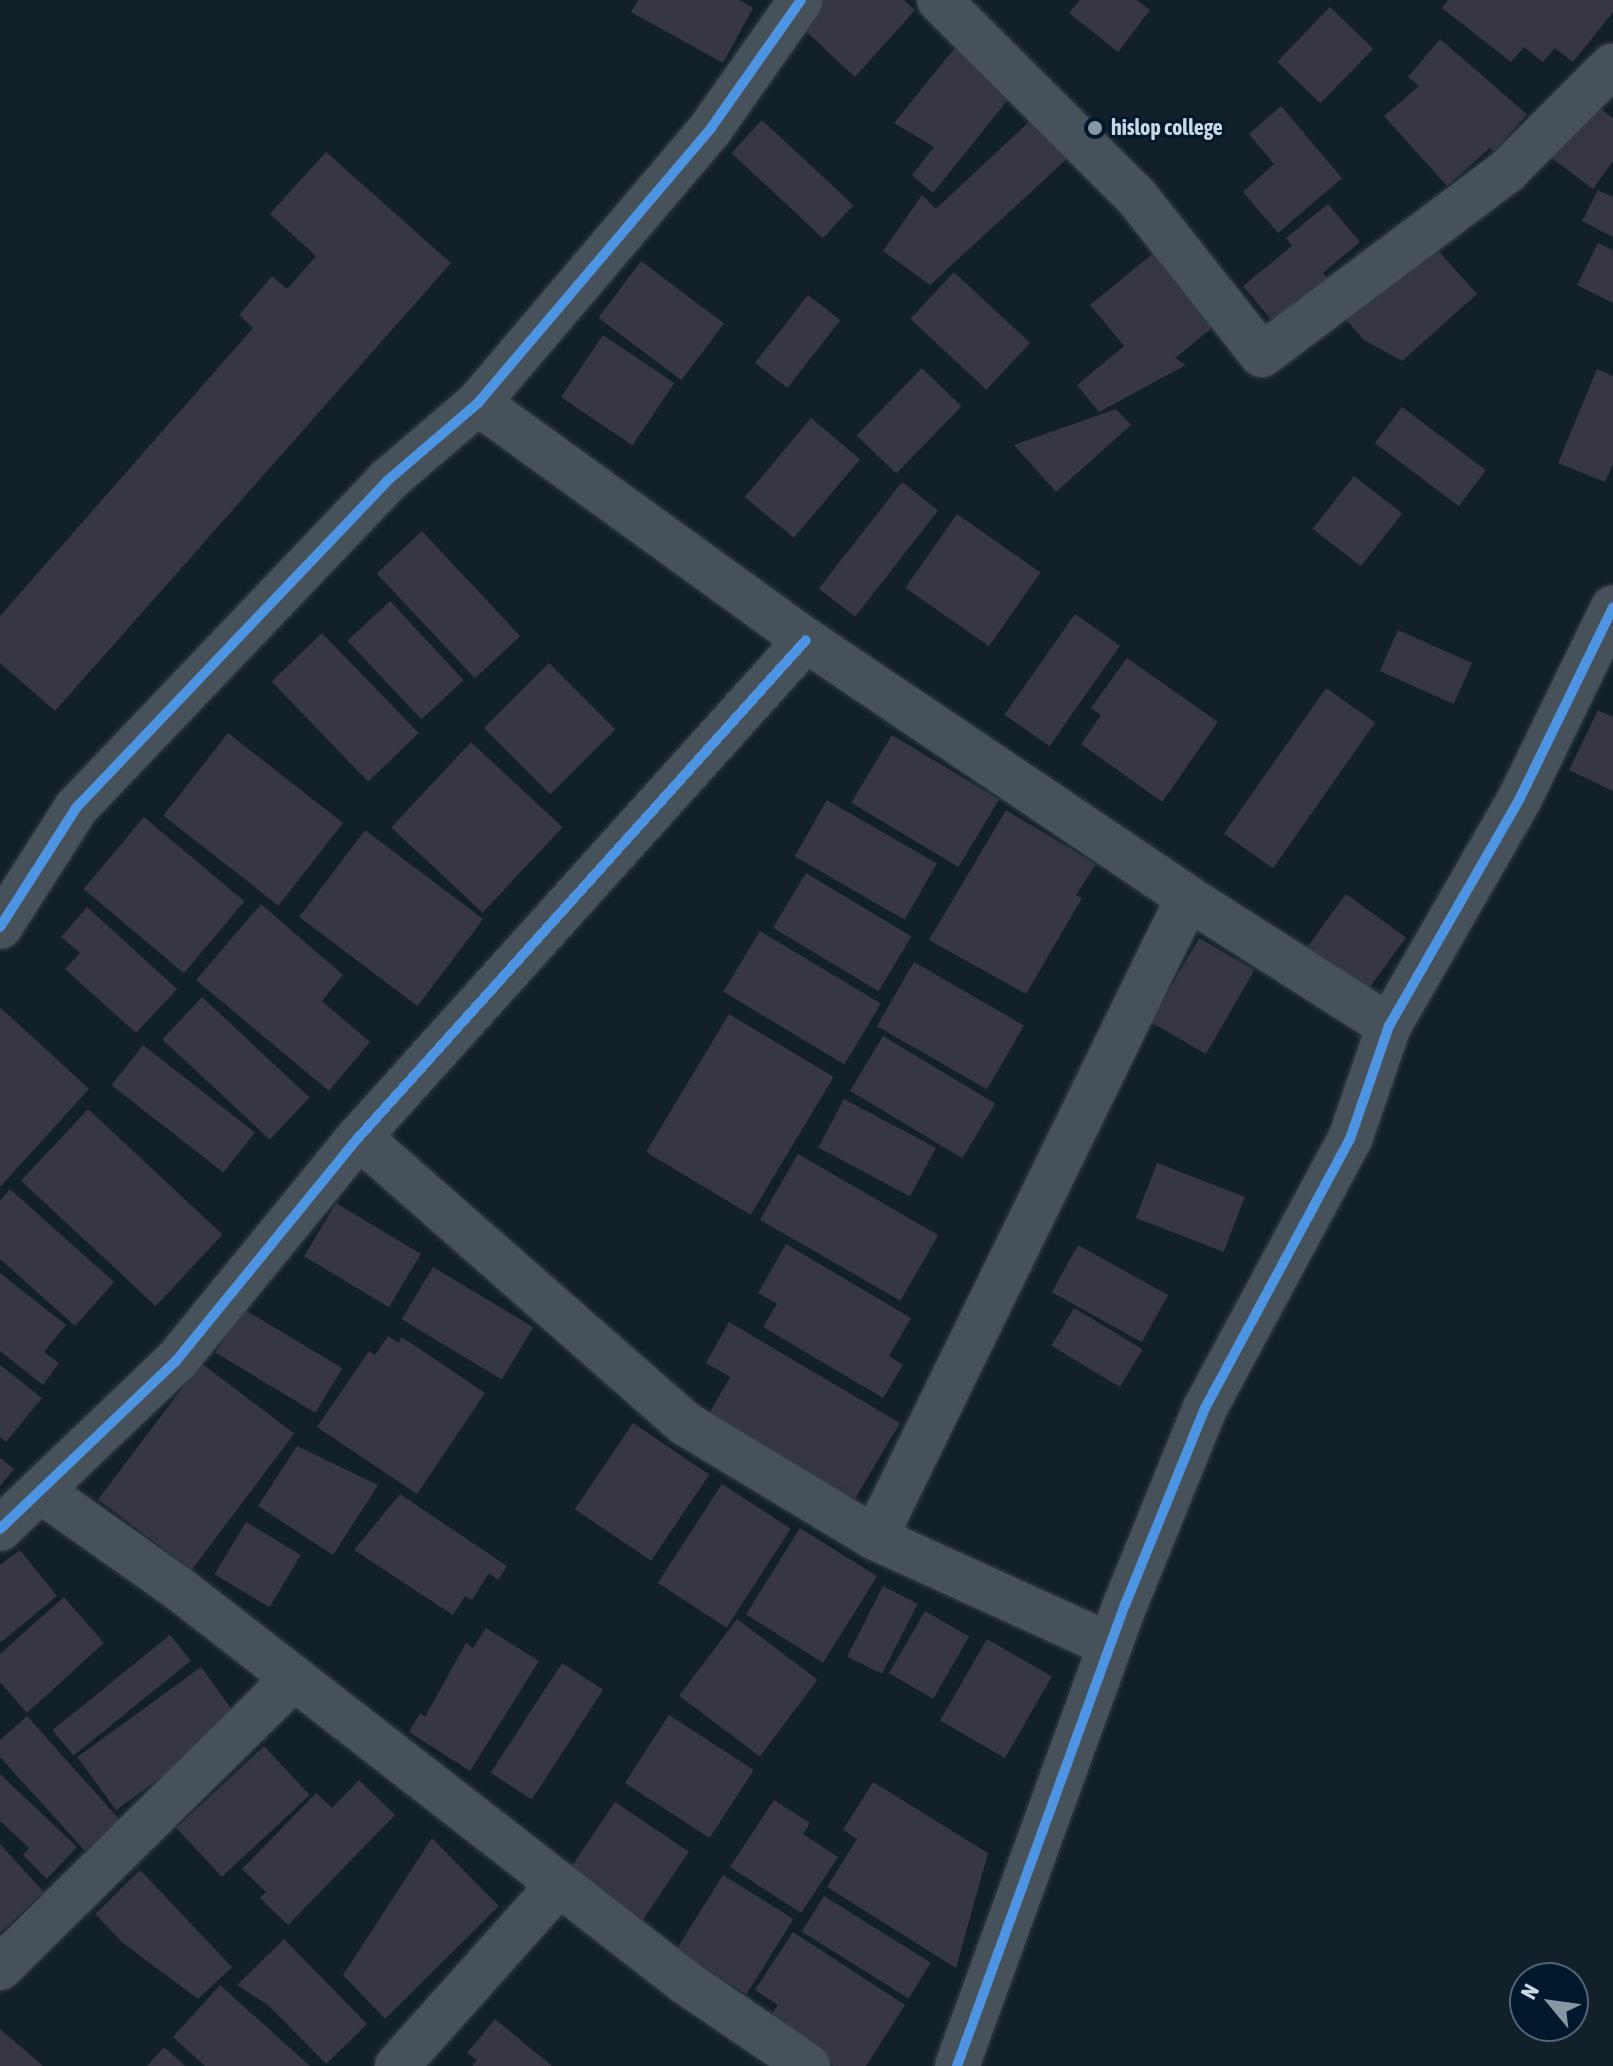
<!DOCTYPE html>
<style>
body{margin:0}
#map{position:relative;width:1613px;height:2066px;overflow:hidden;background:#12202a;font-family:"Asap Condensed",sans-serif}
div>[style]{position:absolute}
.building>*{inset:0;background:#373644;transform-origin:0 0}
.roads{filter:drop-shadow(0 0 2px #323c45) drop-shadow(0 0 2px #323c45)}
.street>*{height:44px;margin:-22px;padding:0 22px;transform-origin:22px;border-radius:22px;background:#475159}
.cycleway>*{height:10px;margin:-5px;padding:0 5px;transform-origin:5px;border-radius:5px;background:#4d94e3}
.dots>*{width:22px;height:22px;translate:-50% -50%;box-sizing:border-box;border:4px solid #01172b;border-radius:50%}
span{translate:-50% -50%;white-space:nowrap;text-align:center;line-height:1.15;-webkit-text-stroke:6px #01172b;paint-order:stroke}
.poi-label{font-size:22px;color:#c8d7e5;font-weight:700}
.left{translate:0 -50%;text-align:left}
.north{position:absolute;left:1509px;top:1962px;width:80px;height:80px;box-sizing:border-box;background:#01172b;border:2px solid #516475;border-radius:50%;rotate:299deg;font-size:22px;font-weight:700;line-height:32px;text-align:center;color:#c8d7e5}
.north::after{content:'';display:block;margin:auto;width:28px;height:36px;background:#8897a4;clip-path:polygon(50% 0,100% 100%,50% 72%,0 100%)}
</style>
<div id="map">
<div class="building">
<div style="clip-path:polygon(638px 0,739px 0,753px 8px,723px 63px,631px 12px)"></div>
<div style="clip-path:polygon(816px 0,904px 0,915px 10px,855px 77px,796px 22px)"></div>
<div style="clip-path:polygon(1080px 0,1137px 0,1150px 10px,1118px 52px,1069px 13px)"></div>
<div style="clip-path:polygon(1448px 0,1613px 0,1613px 12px,1573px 62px,1555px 48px,1543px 62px,1524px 47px,1511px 62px,1442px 8px)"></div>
<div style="left:1330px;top:7px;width:60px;height:76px;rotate:44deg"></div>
<div style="clip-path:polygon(1440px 39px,1527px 114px,1494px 152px,1490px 148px,1447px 186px,1384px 116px,1419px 86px,1408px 77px)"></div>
<div style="clip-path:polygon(957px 45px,1015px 91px,933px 193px,912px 175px,934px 147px,894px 123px)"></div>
<div style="clip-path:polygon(1583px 96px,1613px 118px,1613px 161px,1593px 189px,1542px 151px)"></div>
<div style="clip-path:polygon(1281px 106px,1342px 178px,1278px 233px,1243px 192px,1274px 164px,1249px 134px)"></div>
<div style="clip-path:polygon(1034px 117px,1070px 156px,930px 285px,883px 251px,922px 195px,936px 209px)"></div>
<div style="left:762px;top:120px;width:125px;height:45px;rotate:43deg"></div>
<div style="clip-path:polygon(326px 152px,451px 263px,55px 711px,0 663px,0 616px,253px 328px,239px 315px,272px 276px,287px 289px,316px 256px,270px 214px)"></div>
<div style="clip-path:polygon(1598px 190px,1613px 197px,1613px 237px,1582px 221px)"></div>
<div style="clip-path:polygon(1328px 204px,1360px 242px,1323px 273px,1333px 285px,1279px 329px,1243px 286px,1292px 246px,1286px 238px)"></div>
<div style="clip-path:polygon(1429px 240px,1477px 294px,1402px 361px,1364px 340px,1343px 316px)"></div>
<div style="clip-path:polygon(1167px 242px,1227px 316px,1175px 358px,1186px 365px,1099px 412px,1077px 385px,1124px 346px,1090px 305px)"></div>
<div style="clip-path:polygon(1598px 243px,1613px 250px,1613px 303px,1577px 285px)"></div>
<div style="left:641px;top:261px;width:104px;height:71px;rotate:37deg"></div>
<div style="left:954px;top:272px;width:104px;height:64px;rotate:43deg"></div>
<div style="left:808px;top:295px;width:41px;height:86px;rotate:38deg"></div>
<div style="left:603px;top:335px;width:86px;height:75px;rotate:34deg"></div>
<div style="left:922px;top:368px;width:55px;height:94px;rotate:44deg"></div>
<div style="clip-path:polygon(1597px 369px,1613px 376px,1613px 464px,1605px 482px,1558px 463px)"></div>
<div style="left:1402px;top:407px;width:105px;height:45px;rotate:37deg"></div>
<div style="clip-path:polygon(1116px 409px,1131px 425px,1056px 492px,1014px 445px)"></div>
<div style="left:811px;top:418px;width:64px;height:103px;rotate:40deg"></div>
<div style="left:1354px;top:476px;width:61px;height:67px;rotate:38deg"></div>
<div style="left:902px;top:482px;width:46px;height:135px;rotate:38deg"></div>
<div style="left:957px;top:514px;width:102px;height:90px;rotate:35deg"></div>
<div style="left:422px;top:531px;width:144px;height:62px;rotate:47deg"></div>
<div style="left:390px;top:601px;width:108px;height:58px;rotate:47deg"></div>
<div style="left:1075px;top:614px;width:55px;height:123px;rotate:35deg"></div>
<div style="left:1398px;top:630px;width:81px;height:45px;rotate:24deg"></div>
<div style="left:322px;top:633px;width:139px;height:70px;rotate:46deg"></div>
<div style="clip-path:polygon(1127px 658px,1218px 722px,1162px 802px,1081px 744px,1101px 715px,1091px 708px)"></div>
<div style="left:549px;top:663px;width:94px;height:92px;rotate:45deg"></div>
<div style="left:1326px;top:688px;width:60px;height:178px;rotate:35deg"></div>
<div style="clip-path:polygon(1598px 710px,1613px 717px,1613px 791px,1569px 770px)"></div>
<div style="left:228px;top:733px;width:146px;height:105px;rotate:38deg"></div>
<div style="left:892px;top:735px;width:125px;height:79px;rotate:31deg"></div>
<div style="left:471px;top:742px;width:125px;height:117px;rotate:43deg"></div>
<div style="left:827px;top:800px;width:127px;height:65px;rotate:30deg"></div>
<div style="clip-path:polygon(1006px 810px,1096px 864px,1076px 895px,1082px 898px,1026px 994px,929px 940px)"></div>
<div style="left:144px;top:817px;width:131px;height:94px;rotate:40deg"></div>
<div style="left:365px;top:830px;width:148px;height:109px;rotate:37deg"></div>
<div style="left:806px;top:873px;width:123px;height:64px;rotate:31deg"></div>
<div style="left:1346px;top:894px;width:74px;height:72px;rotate:36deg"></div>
<div style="clip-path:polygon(261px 904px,343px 975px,322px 1001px,370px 1042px,329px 1091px,196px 980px)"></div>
<div style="clip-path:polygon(87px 907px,177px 989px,136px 1033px,65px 969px,80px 953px,61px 937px)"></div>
<div style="left:760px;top:931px;width:141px;height:71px;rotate:31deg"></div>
<div style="left:1199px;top:938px;width:64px;height:97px;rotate:30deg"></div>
<div style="left:914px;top:962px;width:127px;height:74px;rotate:30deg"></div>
<div style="left:202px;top:997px;width:147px;height:58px;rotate:43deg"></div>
<div style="clip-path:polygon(0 1007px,89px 1089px,0 1187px)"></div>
<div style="left:729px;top:1014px;width:122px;height:161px;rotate:31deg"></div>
<div style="left:883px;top:1036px;width:131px;height:64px;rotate:31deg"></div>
<div style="left:143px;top:1045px;width:142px;height:51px;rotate:38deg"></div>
<div style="left:844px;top:1099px;width:104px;height:55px;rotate:28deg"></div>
<div style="left:88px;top:1109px;width:184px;height:98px;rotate:43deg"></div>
<div style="left:798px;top:1154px;width:162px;height:76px;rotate:30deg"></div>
<div style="left:1157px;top:1163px;width:94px;height:59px;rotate:21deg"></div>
<div style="clip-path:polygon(10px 1189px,114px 1282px,75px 1326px,0 1259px,0 1201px)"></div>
<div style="left:336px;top:1203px;width:99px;height:62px;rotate:31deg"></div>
<div style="clip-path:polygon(786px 1244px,911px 1318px,889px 1356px,903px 1365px,883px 1398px,763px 1327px,777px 1304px,758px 1293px)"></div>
<div style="left:1078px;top:1245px;width:103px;height:54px;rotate:29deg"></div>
<div style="left:433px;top:1267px;width:117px;height:61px;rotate:31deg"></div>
<div style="clip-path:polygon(0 1273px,66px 1325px,44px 1352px,59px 1363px,43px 1385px,0 1351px)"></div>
<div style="left:242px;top:1308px;width:117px;height:52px;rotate:31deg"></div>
<div style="left:1074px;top:1308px;width:80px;height:44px;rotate:31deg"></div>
<div style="clip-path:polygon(729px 1322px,900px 1423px,853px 1502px,704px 1422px,730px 1377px,706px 1363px)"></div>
<div style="clip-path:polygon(388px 1336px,398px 1343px,402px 1337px,485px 1393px,417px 1494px,317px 1427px,369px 1351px,375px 1355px)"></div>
<div style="left:201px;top:1363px;width:117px;height:171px;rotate:37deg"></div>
<div style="clip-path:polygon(0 1365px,42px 1398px,6px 1442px,0 1437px)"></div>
<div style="left:633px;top:1423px;width:92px;height:104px;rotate:34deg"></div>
<div style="clip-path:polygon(297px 1446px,378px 1485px,333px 1555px,258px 1506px)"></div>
<div style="clip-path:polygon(0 1458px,14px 1469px,0 1486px)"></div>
<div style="left:722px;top:1484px;width:82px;height:118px;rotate:33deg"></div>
<div style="clip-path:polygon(400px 1494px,507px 1566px,498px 1580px,489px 1573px,472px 1600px,465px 1596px,453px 1615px,354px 1550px)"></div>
<div style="left:246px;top:1522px;width:64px;height:61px;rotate:31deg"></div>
<div style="left:800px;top:1528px;width:91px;height:102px;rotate:32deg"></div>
<div style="clip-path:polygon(20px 1550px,57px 1596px,0 1643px,0 1565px)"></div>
<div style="left:883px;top:1586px;width:39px;height:79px;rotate:27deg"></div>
<div style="clip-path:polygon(64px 1597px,104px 1643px,27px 1713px,0 1682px,0 1654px)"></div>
<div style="left:925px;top:1611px;width:51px;height:72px;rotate:30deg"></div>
<div style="left:737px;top:1619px;width:101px;height:96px;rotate:37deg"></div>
<div style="clip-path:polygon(486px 1628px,539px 1661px,470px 1771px,409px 1732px,420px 1713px,425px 1717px,466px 1643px,473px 1648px)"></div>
<div style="left:170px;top:1635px;width:33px;height:151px;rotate:51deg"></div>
<div style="left:987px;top:1639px;width:75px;height:94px;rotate:30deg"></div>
<div style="left:562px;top:1663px;width:49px;height:131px;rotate:33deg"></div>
<div style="left:201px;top:1667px;width:66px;height:153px;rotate:54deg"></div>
<div style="left:669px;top:1715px;width:101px;height:81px;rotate:33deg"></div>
<div style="clip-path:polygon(27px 1716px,120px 1820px,85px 1851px,0 1757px,0 1740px)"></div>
<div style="left:264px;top:1746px;width:67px;height:120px;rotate:47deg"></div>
<div style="clip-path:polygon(0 1774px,77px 1847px,47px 1879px,23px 1855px,29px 1848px,0 1821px)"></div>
<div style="clip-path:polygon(359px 1780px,395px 1815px,288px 1925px,260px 1898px,266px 1892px,242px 1869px,316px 1793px,332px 1808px)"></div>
<div style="clip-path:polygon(873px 1782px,988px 1853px,956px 1968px,827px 1887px,857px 1839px,843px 1830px)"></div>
<div style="clip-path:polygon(774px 1800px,810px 1823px,803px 1834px,838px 1857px,801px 1913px,730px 1867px)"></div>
<div style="left:615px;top:1802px;width:89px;height:83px;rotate:34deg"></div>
<div style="clip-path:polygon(432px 1838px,499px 1906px,385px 2019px,343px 1975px)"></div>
<div style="clip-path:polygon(0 1844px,44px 1892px,0 1933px)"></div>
<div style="clip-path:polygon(140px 1870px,232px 1967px,198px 1999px,123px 1943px,95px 1914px)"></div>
<div style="left:723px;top:1875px;width:83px;height:89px;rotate:32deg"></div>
<div style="left:824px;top:1896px;width:126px;height:42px;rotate:32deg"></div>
<div style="clip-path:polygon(793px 1932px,905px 2005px,866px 2066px,833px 2066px,768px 2019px,778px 2005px,755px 1990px)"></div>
<div style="clip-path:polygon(284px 1939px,367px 2024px,326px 2064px,268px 2005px,237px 1985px)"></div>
<div style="clip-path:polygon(220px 1985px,310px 2066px,205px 2066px,173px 2037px)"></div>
<div style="clip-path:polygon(495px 2019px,552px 2066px,472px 2066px,477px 2060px,467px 2053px)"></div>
<div style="clip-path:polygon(0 2029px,43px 2066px,0 2066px)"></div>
<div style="clip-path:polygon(164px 2047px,185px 2066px,147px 2066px)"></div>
</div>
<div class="roads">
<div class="street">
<div style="left:939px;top:0;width:276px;rotate:44.9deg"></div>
<div style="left:1135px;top:195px;width:204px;rotate:51.6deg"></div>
<div style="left:1262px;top:355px;width:308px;rotate:-36.9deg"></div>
<div style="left:1508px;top:170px;width:148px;rotate:-45deg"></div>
<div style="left:478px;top:403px;width:405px;rotate:35.9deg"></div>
<div style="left:806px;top:640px;width:461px;rotate:34deg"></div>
<div style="left:1188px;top:898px;width:238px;rotate:32.5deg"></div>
<div style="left:0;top:927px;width:141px;rotate:-57.4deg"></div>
<div style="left:76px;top:808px;width:451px;rotate:-46.4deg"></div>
<div style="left:387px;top:481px;width:120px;rotate:-40.6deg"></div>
<div style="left:478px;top:403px;width:360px;rotate:-49.7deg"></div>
<div style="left:711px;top:128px;width:156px;rotate:-54.9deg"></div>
<div style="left:359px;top:1137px;width:435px;rotate:41.3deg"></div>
<div style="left:686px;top:1424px;width:221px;rotate:31.1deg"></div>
<div style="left:875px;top:1538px;width:258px;rotate:24.5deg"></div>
<div style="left:42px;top:1492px;width:166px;rotate:35.2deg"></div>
<div style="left:178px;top:1588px;width:642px;rotate:37.85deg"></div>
<div style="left:685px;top:1982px;width:149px;rotate:34.3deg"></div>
<div style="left:0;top:1529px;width:243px;rotate:-43.7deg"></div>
<div style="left:176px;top:1361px;width:289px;rotate:-50.8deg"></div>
<div style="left:359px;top:1137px;width:668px;rotate:-48.03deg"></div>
<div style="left:875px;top:1538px;width:712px;rotate:-63.94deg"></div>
<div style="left:0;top:1968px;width:413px;rotate:-44.6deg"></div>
<div style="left:397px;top:2066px;width:244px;rotate:-48.3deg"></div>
<div style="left:957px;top:2066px;width:491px;rotate:-70deg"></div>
<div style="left:1125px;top:1605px;width:210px;rotate:-67.9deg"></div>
<div style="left:1204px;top:1410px;width:308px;rotate:-61.7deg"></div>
<div style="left:1350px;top:1139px;width:120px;rotate:-71deg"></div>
<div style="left:1389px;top:1026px;width:263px;rotate:-60.1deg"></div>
<div style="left:1520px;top:798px;width:212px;rotate:-64deg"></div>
</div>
</div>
<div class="cycleway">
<div style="left:0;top:927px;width:141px;rotate:-57.4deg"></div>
<div style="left:76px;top:808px;width:451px;rotate:-46.4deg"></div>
<div style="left:387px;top:481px;width:120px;rotate:-40.6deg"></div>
<div style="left:478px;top:403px;width:360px;rotate:-49.7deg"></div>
<div style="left:711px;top:128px;width:156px;rotate:-54.9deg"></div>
<div style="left:0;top:1529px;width:243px;rotate:-43.7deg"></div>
<div style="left:176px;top:1361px;width:289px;rotate:-50.8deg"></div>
<div style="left:359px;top:1137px;width:668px;rotate:-48.03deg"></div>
<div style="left:957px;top:2066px;width:491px;rotate:-70deg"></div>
<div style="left:1125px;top:1605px;width:210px;rotate:-67.9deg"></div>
<div style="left:1204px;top:1410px;width:308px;rotate:-61.7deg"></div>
<div style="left:1350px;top:1139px;width:120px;rotate:-71deg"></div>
<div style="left:1389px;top:1026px;width:263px;rotate:-60.1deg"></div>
<div style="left:1520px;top:798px;width:212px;rotate:-64deg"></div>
</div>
<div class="dots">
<div style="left:1095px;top:128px;background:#8897a4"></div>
</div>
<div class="poi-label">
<span class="left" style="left:1111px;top:128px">hislop college</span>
</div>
<div class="north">N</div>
</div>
